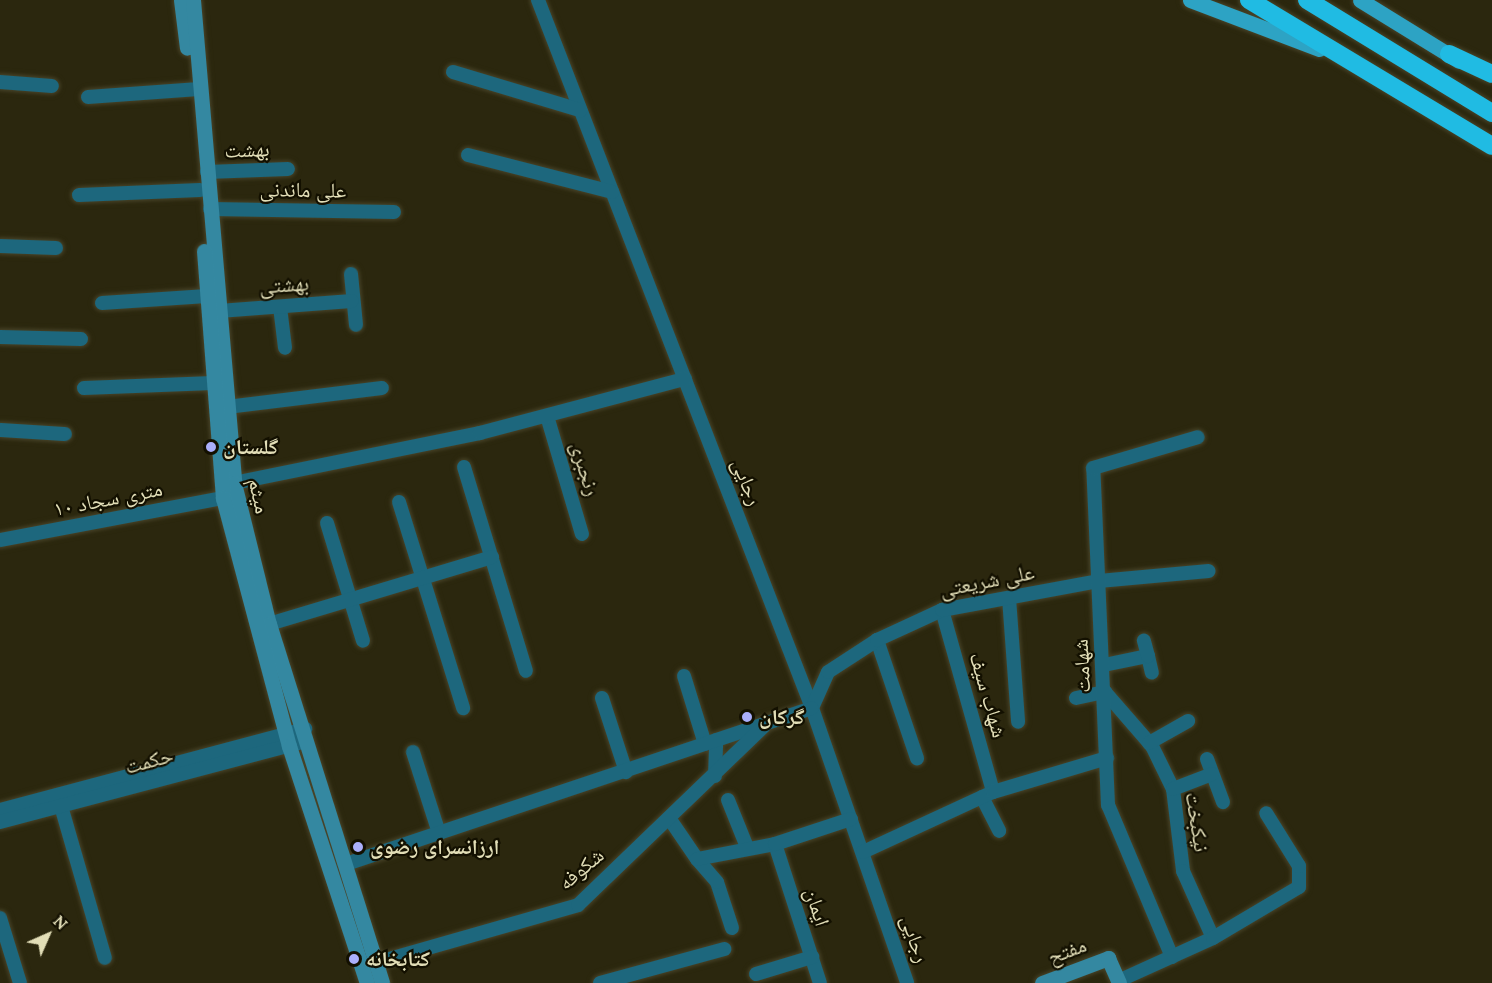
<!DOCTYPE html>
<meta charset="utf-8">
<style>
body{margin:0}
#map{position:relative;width:1492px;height:983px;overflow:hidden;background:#2b270e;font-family:Lora,"Noto Naskh Arabic",serif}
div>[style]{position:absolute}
.roads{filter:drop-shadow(0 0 2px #484429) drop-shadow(0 0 2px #484429)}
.street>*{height:14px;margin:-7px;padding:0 7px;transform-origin:7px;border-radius:7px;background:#1d677d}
.secondary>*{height:15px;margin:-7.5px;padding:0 7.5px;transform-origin:7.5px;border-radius:7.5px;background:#3488a1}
.primary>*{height:15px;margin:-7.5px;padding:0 7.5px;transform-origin:7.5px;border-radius:7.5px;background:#2da3c4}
.highway>*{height:18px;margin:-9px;padding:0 9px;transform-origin:9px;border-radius:9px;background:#20bbe3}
.dots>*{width:16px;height:16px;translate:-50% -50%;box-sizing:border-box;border:3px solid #131000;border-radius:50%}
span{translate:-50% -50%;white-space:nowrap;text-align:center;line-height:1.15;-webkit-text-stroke:4.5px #131000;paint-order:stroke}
.street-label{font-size:21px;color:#e2deb7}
.poi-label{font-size:21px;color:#e2deb7;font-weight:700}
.left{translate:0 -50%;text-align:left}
.north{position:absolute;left:18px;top:905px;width:60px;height:60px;-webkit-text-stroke:4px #131000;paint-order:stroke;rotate:45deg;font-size:16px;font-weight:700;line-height:24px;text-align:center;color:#e2deb7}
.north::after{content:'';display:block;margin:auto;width:21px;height:27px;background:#e2deb7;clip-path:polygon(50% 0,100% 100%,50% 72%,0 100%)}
</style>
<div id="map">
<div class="roads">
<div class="street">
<div style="left:538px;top:0;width:759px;rotate:68.84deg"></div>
<div style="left:812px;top:708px;width:291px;rotate:70.9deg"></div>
<div style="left:453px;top:72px;width:133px;rotate:16.7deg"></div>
<div style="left:0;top:82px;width:52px;rotate:4.4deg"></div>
<div style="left:88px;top:97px;width:111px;rotate:-4.1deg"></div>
<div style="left:468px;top:155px;width:149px;rotate:14.4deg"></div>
<div style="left:207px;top:172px;width:81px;rotate:-2.1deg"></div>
<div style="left:79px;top:195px;width:121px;rotate:-2.4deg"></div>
<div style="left:210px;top:209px;width:184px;rotate:0.9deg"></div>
<div style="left:0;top:246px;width:56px;rotate:2deg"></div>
<div style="left:351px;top:274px;width:51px;rotate:84.4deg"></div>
<div style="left:102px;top:303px;width:105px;rotate:-3.8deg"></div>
<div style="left:280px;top:307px;width:41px;rotate:83deg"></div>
<div style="left:219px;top:311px;width:133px;rotate:-4.3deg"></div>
<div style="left:0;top:337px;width:81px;rotate:1.4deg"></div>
<div style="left:84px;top:388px;width:129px;rotate:-2.2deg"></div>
<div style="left:227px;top:407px;width:156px;rotate:-7deg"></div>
<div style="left:547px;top:416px;width:123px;rotate:73.5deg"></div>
<div style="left:0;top:430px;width:65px;rotate:3.5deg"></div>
<div style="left:464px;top:467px;width:213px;rotate:73.1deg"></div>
<div style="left:234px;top:483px;width:251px;rotate:-11.5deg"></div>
<div style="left:480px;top:433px;width:212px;rotate:-14.8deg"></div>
<div style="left:399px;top:502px;width:216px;rotate:72.7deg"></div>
<div style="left:327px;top:523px;width:123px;rotate:73deg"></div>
<div style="left:0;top:540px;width:227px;rotate:-10.7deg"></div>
<div style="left:1009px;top:598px;width:124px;rotate:85.8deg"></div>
<div style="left:942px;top:610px;width:189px;rotate:74.3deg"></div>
<div style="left:269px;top:624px;width:233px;rotate:-16.7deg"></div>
<div style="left:877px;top:640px;width:125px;rotate:71.3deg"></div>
<div style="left:1148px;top:656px;width:17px;rotate:77deg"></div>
<div style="left:1104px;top:665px;width:45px;rotate:-11.6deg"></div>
<div style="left:1148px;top:656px;width:16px;rotate:-105deg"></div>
<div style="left:684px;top:676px;width:71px;rotate:72.8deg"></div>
<div style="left:602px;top:698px;width:78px;rotate:72deg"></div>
<div style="left:1076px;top:698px;width:30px;rotate:-12deg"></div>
<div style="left:1105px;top:692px;width:72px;rotate:49deg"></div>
<div style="left:1152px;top:746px;width:48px;rotate:64deg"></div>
<div style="left:1173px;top:789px;width:83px;rotate:83deg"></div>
<div style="left:1183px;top:871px;width:73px;rotate:65.9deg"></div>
<div style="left:812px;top:708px;width:39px;rotate:-66deg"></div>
<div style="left:828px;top:672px;width:59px;rotate:-33.1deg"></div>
<div style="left:877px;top:640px;width:72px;rotate:-24.8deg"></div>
<div style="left:942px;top:610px;width:160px;rotate:-10.5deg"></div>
<div style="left:1099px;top:581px;width:110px;rotate:-5.2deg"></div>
<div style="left:1149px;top:743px;width:45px;rotate:-29.4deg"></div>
<div style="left:413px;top:752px;width:85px;rotate:72.2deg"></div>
<div style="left:1207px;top:759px;width:46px;rotate:69.6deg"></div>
<div style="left:715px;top:776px;width:36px;rotate:-88deg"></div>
<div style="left:1173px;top:789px;width:42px;rotate:-21deg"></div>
<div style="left:982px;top:797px;width:38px;rotate:63deg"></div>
<div style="left:728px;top:800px;width:51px;rotate:68deg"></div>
<div style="left:61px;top:806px;width:158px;rotate:73.9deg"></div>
<div style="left:0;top:810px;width:316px;rotate:-14.9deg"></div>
<div style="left:669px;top:818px;width:50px;rotate:55.7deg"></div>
<div style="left:0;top:822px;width:309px;rotate:-14.8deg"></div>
<div style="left:775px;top:844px;width:146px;rotate:72.1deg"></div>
<div style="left:863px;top:852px;width:143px;rotate:-24.8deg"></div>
<div style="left:993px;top:792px;width:119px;rotate:-16.6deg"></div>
<div style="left:346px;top:864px;width:491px;rotate:-18.5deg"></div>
<div style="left:0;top:918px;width:68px;rotate:72.9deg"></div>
<div style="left:732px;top:928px;width:48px;rotate:-108.1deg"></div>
<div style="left:717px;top:882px;width:30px;rotate:-131deg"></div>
<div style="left:697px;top:859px;width:79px;rotate:-10.9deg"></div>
<div style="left:775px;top:844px;width:80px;rotate:-18.2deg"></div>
<div style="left:1172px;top:957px;width:165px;rotate:-112.8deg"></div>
<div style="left:1108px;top:805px;width:337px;rotate:-92.5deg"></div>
<div style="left:1093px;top:468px;width:109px;rotate:-16.4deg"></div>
<div style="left:375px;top:963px;width:211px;rotate:-15.9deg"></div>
<div style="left:578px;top:905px;width:258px;rotate:-43.9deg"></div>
<div style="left:756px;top:974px;width:59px;rotate:-16.9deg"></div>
<div style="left:1118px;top:981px;width:104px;rotate:-24.4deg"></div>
<div style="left:1213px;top:938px;width:100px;rotate:-30.7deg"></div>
<div style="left:1299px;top:887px;width:21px;rotate:-90deg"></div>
<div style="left:1299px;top:866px;width:62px;rotate:-121.9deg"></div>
<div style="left:600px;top:983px;width:129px;rotate:-15.3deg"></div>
</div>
<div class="secondary">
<div style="left:181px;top:0;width:48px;rotate:82.9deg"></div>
<div style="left:193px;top:0;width:485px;rotate:85.1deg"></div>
<div style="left:234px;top:483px;width:145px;rotate:76.1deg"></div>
<div style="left:269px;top:624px;width:376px;rotate:72.5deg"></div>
<div style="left:204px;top:251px;width:248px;rotate:85.6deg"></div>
<div style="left:223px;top:498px;width:257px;rotate:75.1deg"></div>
<div style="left:289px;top:746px;width:250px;rotate:71.8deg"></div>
<div style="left:1042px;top:983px;width:71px;rotate:-20.7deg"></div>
<div style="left:1108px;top:958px;width:27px;rotate:66deg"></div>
</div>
<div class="primary">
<div style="left:1190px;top:0;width:138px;rotate:20.8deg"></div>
<div style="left:1360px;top:0;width:116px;rotate:31.6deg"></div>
</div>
<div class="highway">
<div style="left:1249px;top:0;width:283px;rotate:31deg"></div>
<div style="left:1307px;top:0;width:217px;rotate:31.4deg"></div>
<div style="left:1449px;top:54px;width:47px;rotate:24.9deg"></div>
</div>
</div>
<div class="dots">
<div style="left:211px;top:447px;background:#abaffb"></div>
<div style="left:747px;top:717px;background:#abaffb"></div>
<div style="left:358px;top:847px;background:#abaffb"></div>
<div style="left:354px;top:959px;background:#abaffb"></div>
</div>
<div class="street-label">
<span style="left:247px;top:150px;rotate:-2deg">بهشت</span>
<span style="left:303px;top:190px;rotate:1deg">علی ماندنی</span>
<span style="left:284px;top:285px;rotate:-4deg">بهشتی</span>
<span style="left:585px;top:469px;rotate:73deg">رنجبری</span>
<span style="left:747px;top:482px;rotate:69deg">رجایی</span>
<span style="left:259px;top:496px;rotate:78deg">میثم</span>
<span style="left:108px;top:499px;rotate:-11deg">۱۰ متری سجاد</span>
<span style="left:987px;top:581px;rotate:-11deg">علی شریعتی</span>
<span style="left:1082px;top:666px;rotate:-93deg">شهامت</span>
<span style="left:988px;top:695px;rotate:74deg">شهاب سیف</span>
<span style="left:149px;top:761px;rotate:-15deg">حکمت</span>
<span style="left:1197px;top:822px;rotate:81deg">نیکبخت</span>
<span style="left:581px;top:869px;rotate:-40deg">شکوفه</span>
<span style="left:817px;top:907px;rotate:72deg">ایمان</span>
<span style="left:915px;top:939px;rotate:72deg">رجایی</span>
<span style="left:1067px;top:951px;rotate:-21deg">مفتح</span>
</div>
<div class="poi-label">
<span class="left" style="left:223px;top:447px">گلستان</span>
<span class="left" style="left:759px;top:717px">گرکان</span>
<span class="left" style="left:370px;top:847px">ارزانسرای رضوی</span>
<span class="left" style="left:366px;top:959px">کتابخانه</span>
</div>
<div class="north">N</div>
</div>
